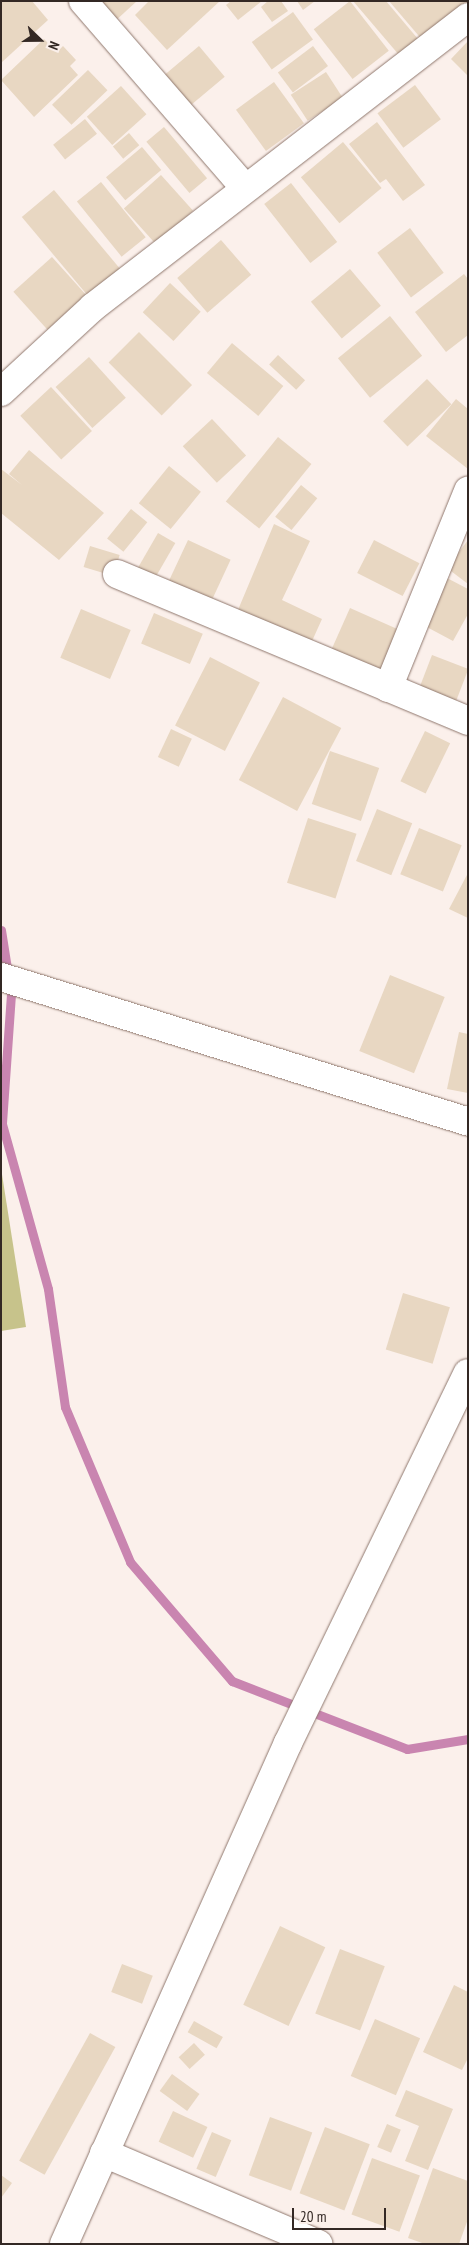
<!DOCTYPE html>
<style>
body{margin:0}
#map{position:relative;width:469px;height:2245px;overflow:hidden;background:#fbf0eb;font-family:"PT Sans Narrow",sans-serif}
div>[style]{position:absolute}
.green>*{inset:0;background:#c7c38b}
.stream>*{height:9px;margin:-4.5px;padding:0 4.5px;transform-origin:4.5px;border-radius:4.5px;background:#c985b0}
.building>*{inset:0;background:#e8d7c2;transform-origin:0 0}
.roads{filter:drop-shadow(0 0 1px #8f776d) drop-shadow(0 0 1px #8f776d)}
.street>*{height:28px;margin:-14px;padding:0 14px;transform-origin:14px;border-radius:14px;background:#fff}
span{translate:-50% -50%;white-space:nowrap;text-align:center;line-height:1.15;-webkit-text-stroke:5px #fbf0eb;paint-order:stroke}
.frame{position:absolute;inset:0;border:2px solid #332824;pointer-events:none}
.north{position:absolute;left:15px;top:15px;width:50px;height:50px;-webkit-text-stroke:4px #fbf0eb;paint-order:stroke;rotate:112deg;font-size:14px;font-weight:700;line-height:20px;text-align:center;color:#332824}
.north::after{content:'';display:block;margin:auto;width:18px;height:22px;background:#332824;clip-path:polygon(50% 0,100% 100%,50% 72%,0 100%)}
.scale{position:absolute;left:292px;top:2208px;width:94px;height:22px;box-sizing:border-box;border:2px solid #332824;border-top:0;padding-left:6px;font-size:15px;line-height:18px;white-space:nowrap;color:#332824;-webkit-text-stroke:4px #fbf0eb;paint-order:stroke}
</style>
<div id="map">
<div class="green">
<div style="clip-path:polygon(1px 1168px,26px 1327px,1px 1331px)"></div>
</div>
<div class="stream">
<div style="left:1px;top:930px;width:65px;rotate:81.1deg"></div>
<div style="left:11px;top:994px;width:130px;rotate:94deg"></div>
<div style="left:2px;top:1124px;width:171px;rotate:74.4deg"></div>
<div style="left:48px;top:1289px;width:119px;rotate:81.8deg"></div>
<div style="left:65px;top:1407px;width:168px;rotate:67.2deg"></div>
<div style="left:130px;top:1562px;width:157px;rotate:49.4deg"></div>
<div style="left:232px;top:1681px;width:188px;rotate:21.2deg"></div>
<div style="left:407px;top:1749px;width:62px;rotate:-9.3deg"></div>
</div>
<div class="building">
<div style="clip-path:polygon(1px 1px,32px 1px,48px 20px,1px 63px)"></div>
<div style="clip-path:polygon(94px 1px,137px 1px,113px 23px)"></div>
<div style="clip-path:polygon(149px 1px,220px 1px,167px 50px,135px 15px)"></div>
<div style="clip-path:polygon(231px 1px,262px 1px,238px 20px,226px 5px)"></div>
<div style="clip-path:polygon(268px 1px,281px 1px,288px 11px,272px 22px,261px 7px)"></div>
<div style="clip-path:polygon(297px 1px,315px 1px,303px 10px)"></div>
<div style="left:350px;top:1px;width:63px;height:46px;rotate:52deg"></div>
<div style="clip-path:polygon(353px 1px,386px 1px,418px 39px,399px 55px)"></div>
<div style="clip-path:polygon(389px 1px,468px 1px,468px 3px,424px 42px)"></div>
<div style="left:293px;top:12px;width:34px;height:51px;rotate:54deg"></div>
<div style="clip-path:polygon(44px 39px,57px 52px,63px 46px,76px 60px,70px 66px,78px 75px,34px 117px,1px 80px)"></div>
<div style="clip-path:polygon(468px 41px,468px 76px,451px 59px)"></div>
<div style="left:199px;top:46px;width:40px;height:44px;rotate:50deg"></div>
<div style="left:313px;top:46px;width:25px;height:44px;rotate:53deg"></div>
<div style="left:88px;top:70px;width:28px;height:50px;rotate:46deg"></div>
<div style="left:326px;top:72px;width:31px;height:42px;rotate:57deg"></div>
<div style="left:274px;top:82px;width:51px;height:47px;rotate:54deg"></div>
<div style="left:415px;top:85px;width:43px;height:47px;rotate:53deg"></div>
<div style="left:121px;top:86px;width:38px;height:46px;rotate:48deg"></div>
<div style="left:85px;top:119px;width:19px;height:41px;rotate:51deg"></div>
<div style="clip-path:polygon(377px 122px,425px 185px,403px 201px,386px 179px,380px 183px,349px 144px)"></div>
<div style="left:164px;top:127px;width:67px;height:23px;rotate:50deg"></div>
<div style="left:129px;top:133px;width:16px;height:21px;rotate:50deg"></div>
<div style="left:343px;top:142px;width:60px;height:55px;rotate:50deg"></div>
<div style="left:142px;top:147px;width:30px;height:47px;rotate:50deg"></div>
<div style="left:161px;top:175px;width:48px;height:50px;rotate:48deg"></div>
<div style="left:101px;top:182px;width:71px;height:31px;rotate:51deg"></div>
<div style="left:291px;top:183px;width:75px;height:34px;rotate:52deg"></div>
<div style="left:54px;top:190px;width:104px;height:42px;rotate:50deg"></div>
<div style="left:410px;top:228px;width:56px;height:41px;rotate:53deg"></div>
<div style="left:221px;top:240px;width:46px;height:58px;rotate:49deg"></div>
<div style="left:52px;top:257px;width:51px;height:52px;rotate:48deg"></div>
<div style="left:350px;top:269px;width:48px;height:51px;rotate:50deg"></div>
<div style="clip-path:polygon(464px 274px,468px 279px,468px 335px,446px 352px,415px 312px)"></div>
<div style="left:170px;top:283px;width:42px;height:40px;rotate:43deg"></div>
<div style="left:390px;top:316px;width:51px;height:67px;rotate:51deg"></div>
<div style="left:139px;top:332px;width:75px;height:43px;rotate:45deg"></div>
<div style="left:232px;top:343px;width:67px;height:39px;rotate:40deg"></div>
<div style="left:278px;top:355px;width:37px;height:13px;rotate:43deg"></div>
<div style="left:89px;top:357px;width:55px;height:45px;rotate:48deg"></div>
<div style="left:427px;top:379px;width:35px;height:61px;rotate:46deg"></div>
<div style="left:51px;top:387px;width:60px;height:42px;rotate:47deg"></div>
<div style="clip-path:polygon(456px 399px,468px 409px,468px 469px,426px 436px)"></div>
<div style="left:212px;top:419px;width:50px;height:40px;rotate:47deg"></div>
<div style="left:278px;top:437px;width:43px;height:83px;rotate:39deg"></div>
<div style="clip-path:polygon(29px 450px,104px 513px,59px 560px,1px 513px,1px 469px,22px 485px,9px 474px)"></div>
<div style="left:169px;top:466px;width:41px;height:48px;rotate:39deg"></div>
<div style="left:301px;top:485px;width:21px;height:41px;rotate:39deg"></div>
<div style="left:131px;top:509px;width:21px;height:38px;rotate:39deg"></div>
<div style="clip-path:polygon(274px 524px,310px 541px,282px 600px,322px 619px,308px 650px,235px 617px)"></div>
<div style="left:158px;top:533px;width:20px;height:41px;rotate:30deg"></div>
<div style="left:188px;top:540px;width:47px;height:45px;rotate:25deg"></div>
<div style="left:374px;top:540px;width:51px;height:37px;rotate:27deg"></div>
<div style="clip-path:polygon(468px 540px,468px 584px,447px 568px)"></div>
<div style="left:90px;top:546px;width:31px;height:22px;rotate:17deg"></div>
<div style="clip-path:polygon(447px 578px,468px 589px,468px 614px,453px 641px,423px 625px)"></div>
<div style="left:350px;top:608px;width:56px;height:51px;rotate:24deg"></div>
<div style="left:81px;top:609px;width:54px;height:53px;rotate:23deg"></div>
<div style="left:154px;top:613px;width:53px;height:33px;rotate:23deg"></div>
<div style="left:432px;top:655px;width:39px;height:41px;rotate:21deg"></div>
<div style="left:210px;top:657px;width:56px;height:77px;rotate:27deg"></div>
<div style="left:283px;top:697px;width:66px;height:94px;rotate:28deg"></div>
<div style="left:171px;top:729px;width:23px;height:31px;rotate:25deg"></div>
<div style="left:425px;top:731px;width:28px;height:56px;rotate:26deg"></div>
<div style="left:330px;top:751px;width:52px;height:56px;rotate:19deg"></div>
<div style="left:377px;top:809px;width:38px;height:56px;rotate:22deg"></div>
<div style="left:308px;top:818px;width:51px;height:68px;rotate:18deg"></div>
<div style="left:419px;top:828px;width:46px;height:50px;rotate:22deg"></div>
<div style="clip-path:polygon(468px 873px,468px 918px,449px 909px)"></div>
<div style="left:390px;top:975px;width:59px;height:82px;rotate:22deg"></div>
<div style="clip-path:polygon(459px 1032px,468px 1034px,468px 1093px,447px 1089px)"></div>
<div style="left:403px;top:1293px;width:49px;height:59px;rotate:17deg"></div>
<div style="left:280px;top:1926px;width:50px;height:87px;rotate:25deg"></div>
<div style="left:340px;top:1949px;width:48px;height:69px;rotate:21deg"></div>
<div style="left:122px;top:1964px;width:33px;height:30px;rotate:21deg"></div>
<div style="clip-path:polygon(454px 1985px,468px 1992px,468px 2058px,462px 2070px,423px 2052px)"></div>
<div style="left:375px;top:2019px;width:49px;height:62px;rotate:23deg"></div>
<div style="left:194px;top:2021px;width:33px;height:13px;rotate:29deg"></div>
<div style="left:90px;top:2033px;width:29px;height:146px;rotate:29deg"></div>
<div style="left:194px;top:2043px;width:16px;height:21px;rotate:47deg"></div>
<div style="left:172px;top:2074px;width:34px;height:21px;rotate:36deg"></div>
<div style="clip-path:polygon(406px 2090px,453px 2109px,428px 2170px,405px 2161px,419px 2126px,395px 2116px)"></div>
<div style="left:173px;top:2111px;width:38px;height:34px;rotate:25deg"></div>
<div style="left:270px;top:2117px;width:45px;height:62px;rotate:20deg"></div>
<div style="left:387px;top:2124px;width:15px;height:25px;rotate:23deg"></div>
<div style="left:325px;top:2127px;width:48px;height:71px;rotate:21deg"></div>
<div style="left:212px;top:2132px;width:21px;height:40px;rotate:23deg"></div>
<div style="left:372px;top:2158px;width:51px;height:60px;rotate:20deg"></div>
<div style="clip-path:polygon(433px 2168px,468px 2181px,468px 2219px,459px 2244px,425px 2244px,408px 2238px)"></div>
<div style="clip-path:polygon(1px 2175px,12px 2183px,1px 2198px)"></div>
</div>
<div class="roads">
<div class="street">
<div style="left:83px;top:1px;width:247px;rotate:49.1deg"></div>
<div style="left:1px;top:392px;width:125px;rotate:-42.7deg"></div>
<div style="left:93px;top:307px;width:474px;rotate:-37.7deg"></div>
<div style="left:117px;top:574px;width:381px;rotate:22.7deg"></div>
<div style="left:388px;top:688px;width:213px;rotate:-67.9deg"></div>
<div style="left:1px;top:977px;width:489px;rotate:17.2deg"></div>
<div style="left:104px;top:2153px;width:233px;rotate:23deg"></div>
<div style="left:64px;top:2244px;width:549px;rotate:-65.91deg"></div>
<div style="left:288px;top:1743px;width:411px;rotate:-64.1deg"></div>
</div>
</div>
<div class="frame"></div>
<div class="north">N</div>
<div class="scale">20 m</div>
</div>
